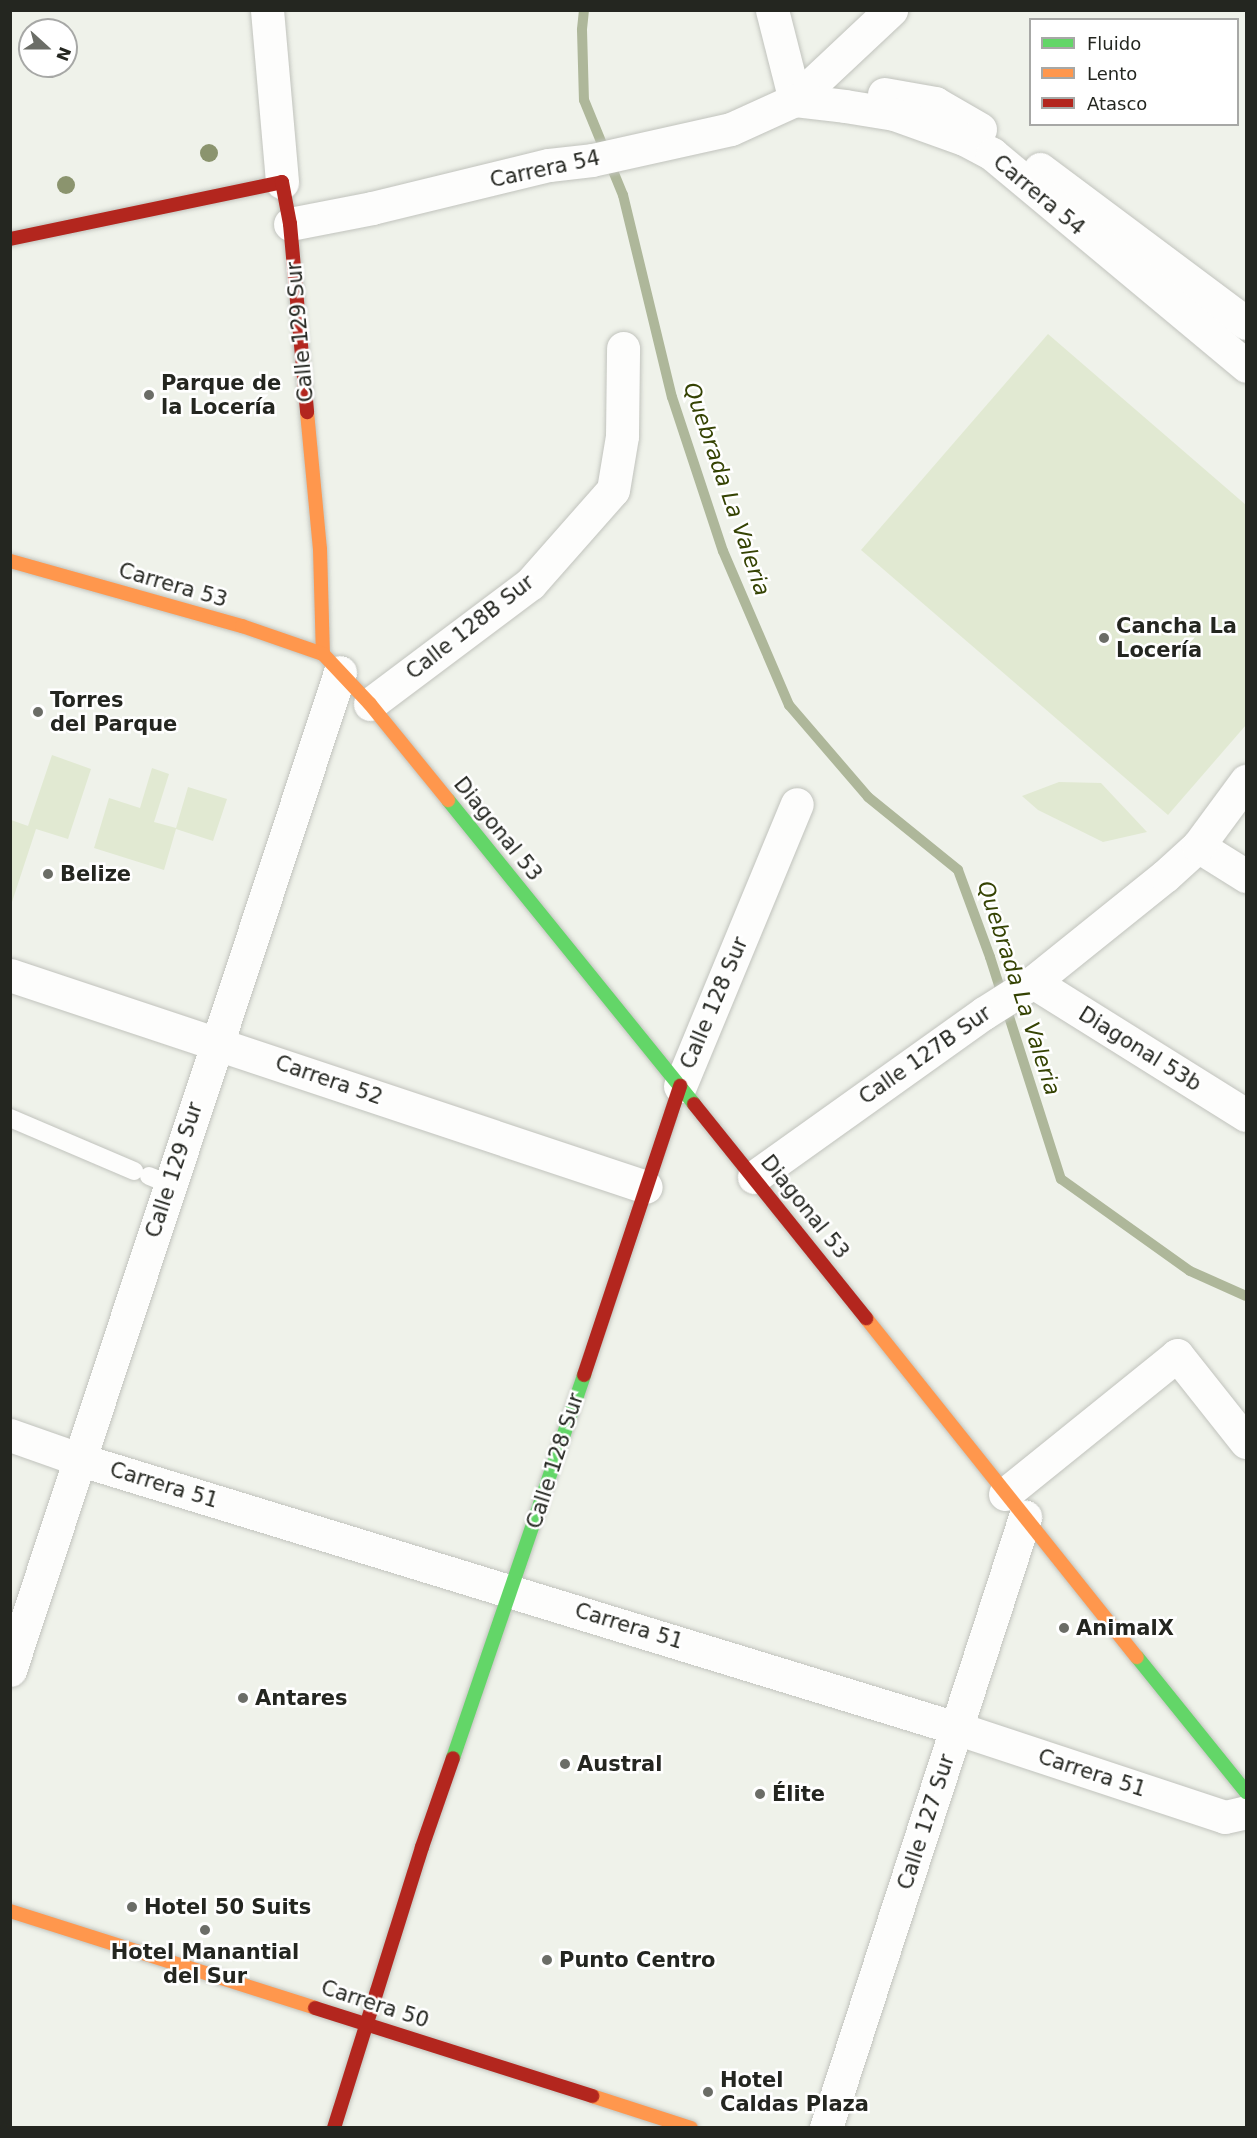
<!DOCTYPE html>
<meta charset="utf-8">
<style>
body{margin:0}
#map{position:relative;width:1257px;height:2138px;overflow:hidden;background:#eff2ea;font-family:"DejaVu Sans",sans-serif}
div>[style]{position:absolute}
.green>*{inset:0;background:#e1e9d2}
.stream>*{height:10px;margin:-5px;padding:0 5px;transform-origin:5px;border-radius:5px;background:#aeb79a}
.roads{filter:drop-shadow(0 0 2px #c1c3bd) drop-shadow(0 0 2px #c1c3bd)}
.lane>*{height:18px;margin:-9px;padding:0 9px;transform-origin:9px;border-radius:9px;background:#fdfdfc}
.street>*{height:33px;margin:-16.5px;padding:0 16.5px;transform-origin:16.5px;border-radius:16.5px;background:#fdfdfc}
.fast>*{height:14px;margin:-7px;padding:0 7px;transform-origin:7px;border-radius:7px;background:#63d668}
.slow>*{height:14px;margin:-7px;padding:0 7px;transform-origin:7px;border-radius:7px;background:#ff974d}
.jam>*{height:14px;margin:-7px;padding:0 7px;transform-origin:7px;border-radius:7px;background:#b3261e}
.trees>*{width:18px;height:18px;margin:-9px;border-radius:50%;background:#8b946e}
.dots>*{width:16px;height:16px;translate:-50% -50%;box-sizing:border-box;border:3px solid #fff;border-radius:50%}
span{translate:-50% -50%;white-space:nowrap;text-align:center;line-height:1.15;-webkit-text-stroke:5px #fff;paint-order:stroke}
.street-label{font-size:21px;color:#242620}
.poi-label{font-size:21px;color:#242620;font-weight:700}
.left{translate:0 -50%;text-align:left}
.water-label{font-size:22px;color:#354303;font-style:italic}
.frame{position:absolute;inset:0;border:12px solid #242620;pointer-events:none}
.legend{position:absolute;left:1029px;top:18px;width:210px;height:108px;box-sizing:border-box;background:#fff;border:2px solid #a7a8a6;margin:0;padding:8px 10px;list-style:none;font-size:18px;color:#242620}
.legend li{display:flex;align-items:center;gap:12px;height:30px}
.legend b{width:30px;border:2px solid #a7a8a6}
.north{position:absolute;left:18px;top:18px;width:60px;height:60px;box-sizing:border-box;background:#fff;border:2px solid #a7a8a6;border-radius:50%;rotate:111deg;font-size:16px;font-weight:700;line-height:24px;text-align:center;color:#242620}
.north::after{content:'';display:block;margin:auto;width:21px;height:27px;background:#6b6d67;clip-path:polygon(50% 0,100% 100%,50% 72%,0 100%)}
</style>
<div id="map">
<div class="green">
<div style="clip-path:polygon(1048px 334px,1246px 505px,1246px 725px,1168px 815px,861px 550px)"></div>
<div style="clip-path:polygon(52px 755px,91px 769px,68px 839px,36px 829px,11px 905px,11px 820px,28px 826px)"></div>
<div style="clip-path:polygon(152px 768px,169px 774px,154px 822px,176px 828px,188px 787px,227px 799px,213px 841px,176px 829px,164px 870px,94px 848px,109px 798px,140px 808px)"></div>
<div style="clip-path:polygon(1059px 782px,1101px 783px,1147px 832px,1103px 842px,1038px 810px,1022px 796px)"></div>
</div>
<div class="stream">
<div style="left:584px;top:10px;width:20px;rotate:96deg"></div>
<div style="left:582px;top:30px;width:70px;rotate:88.4deg"></div>
<div style="left:584px;top:100px;width:103px;rotate:67.7deg"></div>
<div style="left:623px;top:195px;width:208px;rotate:76.4deg"></div>
<div style="left:672px;top:397px;width:162px;rotate:71.7deg"></div>
<div style="left:723px;top:551px;width:168px;rotate:66.8deg"></div>
<div style="left:789px;top:705px;width:121px;rotate:49.3deg"></div>
<div style="left:868px;top:797px;width:116px;rotate:39deg"></div>
<div style="left:958px;top:870px;width:93px;rotate:69.8deg"></div>
<div style="left:990px;top:957px;width:233px;rotate:72.3deg"></div>
<div style="left:1061px;top:1179px;width:158px;rotate:35.5deg"></div>
<div style="left:1190px;top:1271px;width:61px;rotate:24.1deg"></div>
</div>
<div class="roads">
<div class="lane">
<div style="left:10px;top:1118px;width:135px;rotate:23.1deg"></div>
<div style="left:149px;top:1176px;width:22px;rotate:22deg"></div>
</div>
<div class="street">
<div style="left:267px;top:10px;width:173px;rotate:85deg"></div>
<div style="left:772px;top:10px;width:93px;rotate:75.7deg"></div>
<div style="left:884px;top:94px;width:52px;rotate:10deg"></div>
<div style="left:935px;top:103px;width:52px;rotate:30deg"></div>
<div style="left:795px;top:100px;width:132px;rotate:-43.2deg"></div>
<div style="left:1040px;top:169px;width:257px;rotate:36.8deg"></div>
<div style="left:290px;top:224px;width:84px;rotate:-11deg"></div>
<div style="left:372px;top:208px;width:182px;rotate:-13.7deg"></div>
<div style="left:549px;top:165px;width:43px;rotate:-6.6deg"></div>
<div style="left:592px;top:160px;width:142px;rotate:-12.6deg"></div>
<div style="left:731px;top:129px;width:70px;rotate:-24.4deg"></div>
<div style="left:795px;top:100px;width:50px;rotate:6.8deg"></div>
<div style="left:845px;top:106px;width:50px;rotate:9.3deg"></div>
<div style="left:894px;top:114px;width:74px;rotate:19.7deg"></div>
<div style="left:964px;top:139px;width:32px;rotate:28deg"></div>
<div style="left:992px;top:154px;width:331px;rotate:39.8deg"></div>
<div style="left:370px;top:704px;width:200px;rotate:-36.9deg"></div>
<div style="left:530px;top:584px;width:125px;rotate:-48.6deg"></div>
<div style="left:613px;top:490px;width:55px;rotate:-80.5deg"></div>
<div style="left:622px;top:436px;width:88px;rotate:-89.3deg"></div>
<div style="left:1198px;top:846px;width:57px;rotate:32deg"></div>
<div style="left:10px;top:975px;width:670px;rotate:18.43deg"></div>
<div style="left:1033px;top:982px;width:251px;rotate:32deg"></div>
<div style="left:680px;top:1086px;width:305px;rotate:-67.5deg"></div>
<div style="left:754px;top:1177px;width:282px;rotate:-35.5deg"></div>
<div style="left:984px;top:1013px;width:58px;rotate:-32.3deg"></div>
<div style="left:1033px;top:982px;width:169px;rotate:-38.8deg"></div>
<div style="left:1165px;top:876px;width:45px;rotate:-42.3deg"></div>
<div style="left:1198px;top:846px;width:81px;rotate:-53.6deg"></div>
<div style="left:10px;top:1435px;width:75px;rotate:19.4deg"></div>
<div style="left:81px;top:1460px;width:915px;rotate:17.03deg"></div>
<div style="left:956px;top:1728px;width:283px;rotate:18.3deg"></div>
<div style="left:1225px;top:1817px;width:22px;rotate:-13deg"></div>
<div style="left:1005px;top:1494px;width:221px;rotate:-38.9deg"></div>
<div style="left:1177px;top:1355px;width:111px;rotate:51.6deg"></div>
<div style="left:10px;top:1670px;width:1051px;rotate:-71.7deg"></div>
<div style="left:826px;top:2128px;width:643px;rotate:-71.96deg"></div>
</div>
<div class="fast">
<div style="left:448px;top:800px;width:391px;rotate:51deg"></div>
<div style="left:1137px;top:1657px;width:174px;rotate:51.1deg"></div>
<div style="left:453px;top:1758px;width:405px;rotate:-71.1deg"></div>
</div>
<div class="slow">
<div style="left:307px;top:412px;width:138px;rotate:84.6deg"></div>
<div style="left:320px;top:549px;width:105px;rotate:88.4deg"></div>
<div style="left:10px;top:561px;width:241px;rotate:15.7deg"></div>
<div style="left:242px;top:626px;width:86px;rotate:19.1deg"></div>
<div style="left:323px;top:654px;width:69px;rotate:46.8deg"></div>
<div style="left:370px;top:704px;width:124px;rotate:50.9deg"></div>
<div style="left:866px;top:1318px;width:434px;rotate:51.4deg"></div>
<div style="left:10px;top:1911px;width:320px;rotate:17.6deg"></div>
<div style="left:592px;top:2096px;width:104px;rotate:17.9deg"></div>
</div>
<div class="jam">
<div style="left:10px;top:239px;width:278px;rotate:-11.8deg"></div>
<div style="left:282px;top:182px;width:43px;rotate:79.2deg"></div>
<div style="left:290px;top:224px;width:189px;rotate:84.8deg"></div>
<div style="left:694px;top:1104px;width:275px;rotate:51.2deg"></div>
<div style="left:584px;top:1375px;width:305px;rotate:-71.6deg"></div>
<div style="left:315px;top:2008px;width:291px;rotate:17.6deg"></div>
<div style="left:334px;top:2128px;width:294px;rotate:-72.6deg"></div>
<div style="left:422px;top:1847px;width:94px;rotate:-70.8deg"></div>
</div>
</div>
<div class="trees">
<div style="left:209px;top:153px"></div>
<div style="left:66px;top:185px"></div>
</div>
<div class="dots">
<div style="left:149px;top:395px;background:#6b6d67"></div>
<div style="left:1104px;top:638px;background:#6b6d67"></div>
<div style="left:38px;top:712px;background:#6b6d67"></div>
<div style="left:48px;top:874px;background:#6b6d67"></div>
<div style="left:1064px;top:1628px;background:#6b6d67"></div>
<div style="left:243px;top:1698px;background:#6b6d67"></div>
<div style="left:565px;top:1764px;background:#6b6d67"></div>
<div style="left:760px;top:1794px;background:#6b6d67"></div>
<div style="left:132px;top:1907px;background:#6b6d67"></div>
<div style="left:205px;top:1930px;background:#6b6d67"></div>
<div style="left:547px;top:1960px;background:#6b6d67"></div>
<div style="left:708px;top:2092px;background:#6b6d67"></div>
</div>
<div class="street-label">
<span style="left:545px;top:169px;rotate:-12deg">Carrera 54</span>
<span style="left:1039px;top:195px;rotate:40deg">Carrera 54</span>
<span style="left:300px;top:332px;rotate:-95deg">Calle 129 Sur</span>
<span style="left:173px;top:585px;rotate:16deg">Carrera 53</span>
<span style="left:470px;top:627px;rotate:-38deg">Calle 128B Sur</span>
<span style="left:498px;top:829px;rotate:51deg">Diagonal 53</span>
<span style="left:714px;top:1003px;rotate:-67deg">Calle 128 Sur</span>
<span style="left:1140px;top:1049px;rotate:32deg">Diagonal 53b</span>
<span style="left:925px;top:1055px;rotate:-35deg">Calle 127B Sur</span>
<span style="left:329px;top:1080px;rotate:19deg">Carrera 52</span>
<span style="left:174px;top:1170px;rotate:-72deg">Calle 129 Sur</span>
<span style="left:805px;top:1207px;rotate:51deg">Diagonal 53</span>
<span style="left:555px;top:1461px;rotate:-72deg">Calle 128 Sur</span>
<span style="left:164px;top:1485px;rotate:17deg">Carrera 51</span>
<span style="left:629px;top:1626px;rotate:17deg">Carrera 51</span>
<span style="left:1092px;top:1773px;rotate:18deg">Carrera 51</span>
<span style="left:926px;top:1822px;rotate:-72deg">Calle 127 Sur</span>
<span style="left:375px;top:2004px;rotate:18deg">Carrera 50</span>
</div>
<div class="poi-label">
<span class="left" style="left:161px;top:395px">Parque de<br>la Locería</span>
<span class="left" style="left:1116px;top:638px">Cancha La<br>Locería</span>
<span class="left" style="left:50px;top:712px">Torres<br>del Parque</span>
<span class="left" style="left:60px;top:874px">Belize</span>
<span class="left" style="left:1076px;top:1628px">AnimalX</span>
<span class="left" style="left:255px;top:1698px">Antares</span>
<span class="left" style="left:577px;top:1764px">Austral</span>
<span class="left" style="left:772px;top:1794px">Élite</span>
<span class="left" style="left:144px;top:1907px">Hotel 50 Suits</span>
<span style="left:205px;top:1964px">Hotel Manantial<br>del Sur</span>
<span class="left" style="left:559px;top:1960px">Punto Centro</span>
<span class="left" style="left:720px;top:2092px">Hotel<br>Caldas Plaza</span>
</div>
<div class="water-label">
<span style="left:727px;top:489px;rotate:71deg">Quebrada La Valeria</span>
<span style="left:1019px;top:988px;rotate:72deg">Quebrada La Valeria</span>
</div>
<div class="frame"></div>
<ul class="legend">
<li><b style="height:8px;background:#63d668"></b>Fluido</li>
<li><b style="height:8px;background:#ff974d"></b>Lento</li>
<li><b style="height:8px;background:#b3261e"></b>Atasco</li>
</ul>
<div class="north">N</div>
</div>
